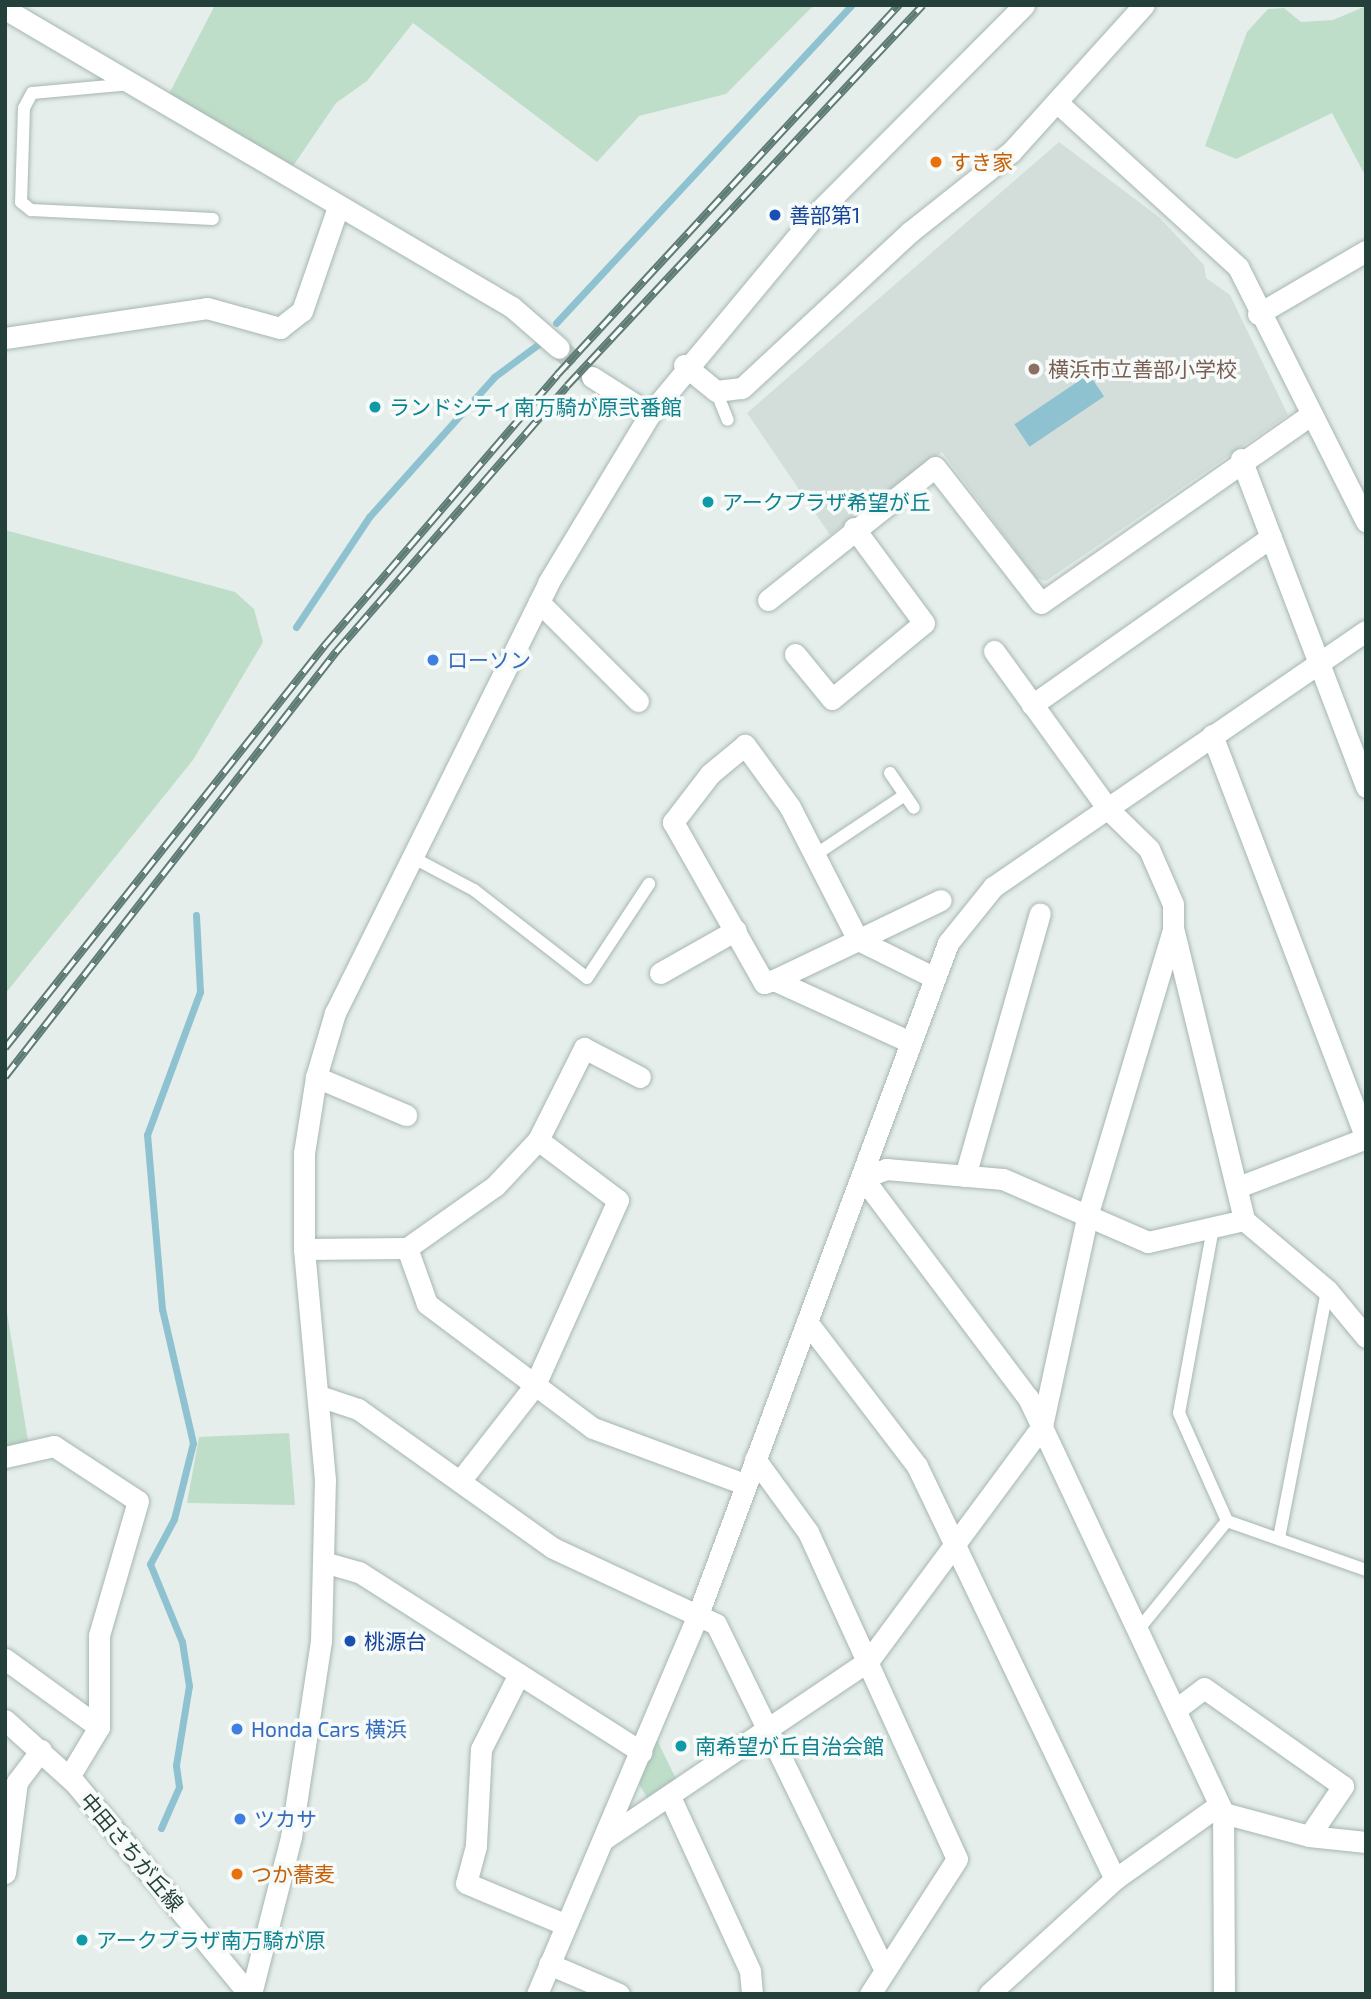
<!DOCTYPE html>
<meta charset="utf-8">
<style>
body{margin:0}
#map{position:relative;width:1371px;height:1999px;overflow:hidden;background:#e5eeeb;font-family:"Exo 2","Noto Sans JP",sans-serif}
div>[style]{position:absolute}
.built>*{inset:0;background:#d3deda}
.green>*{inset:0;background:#bfdeca}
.water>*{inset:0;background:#8fc2d1;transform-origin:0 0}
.stream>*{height:7px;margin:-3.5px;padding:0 3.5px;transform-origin:3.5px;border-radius:3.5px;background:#8fc2d1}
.street-tunnel>*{height:21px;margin-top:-10.5px;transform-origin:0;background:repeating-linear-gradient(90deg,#becbc8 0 21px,transparent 0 31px)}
.roads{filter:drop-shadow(0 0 2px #a7b6b2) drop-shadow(0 0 2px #a7b6b2)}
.lane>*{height:12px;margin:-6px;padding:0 6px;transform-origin:6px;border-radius:6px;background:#fff}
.street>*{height:21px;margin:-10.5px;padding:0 10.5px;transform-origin:10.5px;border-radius:10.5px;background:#fff}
.secondary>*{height:21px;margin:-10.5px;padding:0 10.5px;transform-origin:10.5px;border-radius:10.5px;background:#fff}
.rail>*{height:8px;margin-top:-4px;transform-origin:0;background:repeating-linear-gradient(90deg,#f6faf8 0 16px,#5f7b75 0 32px);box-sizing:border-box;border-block:2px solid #5f7b75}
.dots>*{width:19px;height:19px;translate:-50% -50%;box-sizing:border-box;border:4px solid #f6faf8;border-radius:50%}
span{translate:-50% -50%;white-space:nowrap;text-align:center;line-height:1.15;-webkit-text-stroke:7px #f6faf8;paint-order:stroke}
.food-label{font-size:21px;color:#c56008}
.left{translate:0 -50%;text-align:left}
.transit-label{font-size:21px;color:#164399}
.education-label{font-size:21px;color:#785e54}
.culture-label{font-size:21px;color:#0d838f}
.shop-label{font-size:21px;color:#366cbe}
.street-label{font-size:21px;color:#24403a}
.frame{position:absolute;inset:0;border:7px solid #24403a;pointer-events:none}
</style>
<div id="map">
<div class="built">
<div style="clip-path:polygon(1059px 142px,1159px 217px,1204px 265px,1206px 278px,1230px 295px,1288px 415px,1046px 581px,1036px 578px,942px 452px,830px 535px,747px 413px)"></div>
</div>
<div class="green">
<div style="clip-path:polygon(215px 5px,814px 5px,726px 94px,639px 116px,597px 162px,413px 23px,367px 81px,336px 103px,293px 166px,169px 94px)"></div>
<div style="clip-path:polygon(1366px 6px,1366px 177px,1332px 113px,1236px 159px,1205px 146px,1247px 32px,1268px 9px,1284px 8px,1301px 22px,1333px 20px)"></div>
<div style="clip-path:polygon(5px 530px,235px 592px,254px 609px,263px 642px,193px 760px,5px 994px)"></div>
<div style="clip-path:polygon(5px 1300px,28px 1441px,5px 1447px)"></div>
<div style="clip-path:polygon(289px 1433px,295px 1505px,187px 1503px,199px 1437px)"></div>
<div style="clip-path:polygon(657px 1740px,678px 1783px,649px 1801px,639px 1784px)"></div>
</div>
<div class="water">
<div style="left:1089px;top:374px;width:27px;height:90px;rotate:56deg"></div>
</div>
<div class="stream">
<div style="left:556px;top:323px;width:434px;rotate:-47.1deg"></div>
<div style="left:296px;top:627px;width:132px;rotate:-56.4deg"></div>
<div style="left:369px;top:517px;width:188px;rotate:-48.2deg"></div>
<div style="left:494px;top:377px;width:57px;rotate:-36.5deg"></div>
<div style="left:161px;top:1828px;width:45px;rotate:-66.3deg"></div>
<div style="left:179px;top:1787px;width:22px;rotate:-98deg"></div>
<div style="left:176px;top:1765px;width:80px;rotate:-80.7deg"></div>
<div style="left:189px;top:1686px;width:45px;rotate:-99deg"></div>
<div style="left:182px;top:1642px;width:84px;rotate:-112.3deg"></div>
<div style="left:150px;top:1564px;width:51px;rotate:-61.9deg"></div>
<div style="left:174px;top:1519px;width:78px;rotate:-76deg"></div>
<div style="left:193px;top:1443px;width:138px;rotate:-103deg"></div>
<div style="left:162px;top:1309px;width:175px;rotate:-94.9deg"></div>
<div style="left:147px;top:1135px;width:153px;rotate:-69.7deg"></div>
<div style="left:200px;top:992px;width:77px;rotate:-93deg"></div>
</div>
<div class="street-tunnel">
<div style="left:559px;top:348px;width:44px;rotate:41.3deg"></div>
</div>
<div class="roads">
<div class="lane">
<div style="left:131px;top:84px;width:99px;rotate:174.8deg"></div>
<div style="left:32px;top:93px;width:17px;rotate:118deg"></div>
<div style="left:24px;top:108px;width:94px;rotate:91.8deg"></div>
<div style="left:21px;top:202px;width:13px;rotate:39deg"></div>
<div style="left:31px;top:210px;width:182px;rotate:2.8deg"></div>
<div style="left:716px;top:391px;width:31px;rotate:68deg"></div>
<div style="left:890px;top:773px;width:42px;rotate:55.6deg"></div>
<div style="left:815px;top:855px;width:108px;rotate:-33.7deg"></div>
<div style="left:410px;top:856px;width:72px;rotate:28deg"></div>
<div style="left:474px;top:890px;width:143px;rotate:37.9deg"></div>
<div style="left:587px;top:978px;width:113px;rotate:-56.6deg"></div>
<div style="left:1213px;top:1228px;width:188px;rotate:100.4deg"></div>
<div style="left:1179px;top:1413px;width:118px;rotate:66deg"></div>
<div style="left:1227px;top:1521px;width:147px;rotate:19.4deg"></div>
<div style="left:1279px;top:1538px;width:253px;rotate:-79deg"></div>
<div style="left:1138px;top:1630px;width:141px;rotate:-50.8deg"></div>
</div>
<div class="street">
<div style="left:5px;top:9px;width:588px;rotate:30.45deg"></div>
<div style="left:512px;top:307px;width:62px;rotate:41.1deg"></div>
<div style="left:1059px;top:104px;width:242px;rotate:42.3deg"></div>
<div style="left:1238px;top:267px;width:285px;rotate:63.3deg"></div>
<div style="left:1258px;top:314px;width:125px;rotate:-30.3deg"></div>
<div style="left:5px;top:338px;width:204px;rotate:-8.4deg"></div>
<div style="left:207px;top:308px;width:76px;rotate:15.3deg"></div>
<div style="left:280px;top:328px;width:28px;rotate:-38deg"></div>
<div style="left:302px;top:311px;width:110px;rotate:-70.9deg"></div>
<div style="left:684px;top:365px;width:41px;rotate:39.1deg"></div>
<div style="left:716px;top:391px;width:26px;rotate:-7deg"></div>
<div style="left:742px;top:388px;width:229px;rotate:-42.9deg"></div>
<div style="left:910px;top:232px;width:129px;rotate:-38.4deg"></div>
<div style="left:1011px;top:152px;width:198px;rotate:-47.9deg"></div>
<div style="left:592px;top:377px;width:69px;rotate:32.5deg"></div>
<div style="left:1241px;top:459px;width:351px;rotate:69.1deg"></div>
<div style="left:768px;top:600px;width:213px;rotate:-38.5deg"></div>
<div style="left:935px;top:467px;width:172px;rotate:52.1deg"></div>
<div style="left:1041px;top:603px;width:330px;rotate:-34.9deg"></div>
<div style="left:539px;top:602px;width:140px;rotate:45deg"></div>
<div style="left:795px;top:654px;width:58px;rotate:50.6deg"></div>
<div style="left:832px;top:699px;width:119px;rotate:-39.6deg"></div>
<div style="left:924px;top:623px;width:118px;rotate:-126.4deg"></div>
<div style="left:1032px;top:705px;width:292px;rotate:-35.1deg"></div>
<div style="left:1212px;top:735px;width:431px;rotate:69.1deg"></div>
<div style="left:1174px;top:932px;width:296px;rotate:76.3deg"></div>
<div style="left:1244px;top:1220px;width:109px;rotate:40.1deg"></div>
<div style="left:1327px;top:1290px;width:61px;rotate:50.3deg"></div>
<div style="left:660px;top:973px;width:87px;rotate:-29.5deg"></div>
<div style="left:931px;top:976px;width:81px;rotate:-153.7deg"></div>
<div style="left:858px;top:940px;width:149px;rotate:-117.1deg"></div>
<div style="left:790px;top:807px;width:77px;rotate:-126deg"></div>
<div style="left:745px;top:745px;width:45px;rotate:140.4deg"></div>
<div style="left:710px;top:774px;width:61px;rotate:127.6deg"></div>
<div style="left:673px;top:822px;width:185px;rotate:60.5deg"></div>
<div style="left:764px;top:983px;width:10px;rotate:-17deg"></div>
<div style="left:774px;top:980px;width:93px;rotate:-25.5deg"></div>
<div style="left:858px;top:940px;width:7px;rotate:-27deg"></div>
<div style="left:864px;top:937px;width:85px;rotate:-25.7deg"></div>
<div style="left:774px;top:980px;width:149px;rotate:24.5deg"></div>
<div style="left:316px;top:1077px;width:98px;rotate:22.9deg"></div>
<div style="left:538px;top:1140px;width:103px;rotate:-63.4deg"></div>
<div style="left:584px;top:1048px;width:63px;rotate:27.4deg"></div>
<div style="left:965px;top:1176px;width:273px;rotate:-74.1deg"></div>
<div style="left:1238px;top:1187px;width:137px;rotate:-20.9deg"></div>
<div style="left:407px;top:1248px;width:59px;rotate:70.3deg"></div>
<div style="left:427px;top:1304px;width:207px;rotate:36.8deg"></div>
<div style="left:593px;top:1428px;width:161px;rotate:20.3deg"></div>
<div style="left:304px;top:1249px;width:103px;rotate:-0.6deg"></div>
<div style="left:407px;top:1248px;width:108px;rotate:-35.2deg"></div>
<div style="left:495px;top:1186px;width:63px;rotate:-46.9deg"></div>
<div style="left:538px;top:1140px;width:100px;rotate:36.9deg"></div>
<div style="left:618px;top:1200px;width:203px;rotate:114.2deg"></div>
<div style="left:535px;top:1385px;width:122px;rotate:128deg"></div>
<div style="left:807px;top:1322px;width:181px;rotate:52.6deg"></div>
<div style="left:917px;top:1466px;width:458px;rotate:64.4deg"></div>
<div style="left:319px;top:1396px;width:41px;rotate:18.4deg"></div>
<div style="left:358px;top:1409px;width:239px;rotate:35.5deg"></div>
<div style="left:553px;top:1548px;width:180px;rotate:25deg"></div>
<div style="left:716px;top:1624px;width:383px;rotate:64deg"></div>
<div style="left:5px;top:1457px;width:50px;rotate:-12.7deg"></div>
<div style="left:54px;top:1446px;width:100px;rotate:33.2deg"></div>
<div style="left:138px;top:1501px;width:140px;rotate:106.2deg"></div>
<div style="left:99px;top:1635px;width:92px;rotate:90deg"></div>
<div style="left:99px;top:1727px;width:58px;rotate:121deg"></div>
<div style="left:755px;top:1459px;width:90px;rotate:54deg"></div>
<div style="left:808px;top:1532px;width:359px;rotate:65.5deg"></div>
<div style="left:957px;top:1859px;width:161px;rotate:122.8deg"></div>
<div style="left:327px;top:1563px;width:33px;rotate:16deg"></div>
<div style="left:359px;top:1572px;width:335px;rotate:32.5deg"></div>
<div style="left:5px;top:1659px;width:116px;rotate:35.9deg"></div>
<div style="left:519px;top:1674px;width:84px;rotate:116.9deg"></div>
<div style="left:481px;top:1749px;width:97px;rotate:93deg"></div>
<div style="left:476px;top:1846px;width:38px;rotate:105deg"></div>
<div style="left:466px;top:1883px;width:106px;rotate:22.7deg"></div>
<div style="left:1175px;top:1710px;width:36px;rotate:-37deg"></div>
<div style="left:1204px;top:1688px;width:170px;rotate:35.2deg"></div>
<div style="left:1343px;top:1786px;width:60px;rotate:124.2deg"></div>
<div style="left:671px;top:1799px;width:189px;rotate:65.3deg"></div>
<div style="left:750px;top:1971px;width:23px;rotate:85deg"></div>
<div style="left:604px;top:1839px;width:320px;rotate:-34deg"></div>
<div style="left:869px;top:1660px;width:291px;rotate:-53.5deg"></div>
<div style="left:1042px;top:1426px;width:218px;rotate:-77.8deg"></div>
<div style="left:1088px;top:1213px;width:295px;rotate:-73.3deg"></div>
<div style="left:1173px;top:930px;width:26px;rotate:-90deg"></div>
<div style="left:1173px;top:904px;width:60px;rotate:-113.6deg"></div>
<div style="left:1149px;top:849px;width:57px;rotate:-135.7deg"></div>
<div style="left:1108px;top:809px;width:195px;rotate:-125.8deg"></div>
<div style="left:5px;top:1873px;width:92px;rotate:-82.5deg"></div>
<div style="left:17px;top:1782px;width:40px;rotate:-53deg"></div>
<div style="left:549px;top:1964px;width:76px;rotate:23.2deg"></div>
<div style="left:537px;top:1994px;width:410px;rotate:-67deg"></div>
<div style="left:697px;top:1617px;width:719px;rotate:-69.57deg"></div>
<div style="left:948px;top:943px;width:72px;rotate:-51.2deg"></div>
<div style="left:993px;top:887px;width:452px;rotate:-34.5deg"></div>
<div style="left:989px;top:1994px;width:171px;rotate:-42.4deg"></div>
<div style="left:1115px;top:1879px;width:119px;rotate:-35.4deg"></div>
<div style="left:1212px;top:1810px;width:100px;rotate:15deg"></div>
<div style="left:1309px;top:1836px;width:57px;rotate:6deg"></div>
<div style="left:1224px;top:1994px;width:182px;rotate:-90.3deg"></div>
<div style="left:1223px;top:1812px;width:458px;rotate:-115.2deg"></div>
<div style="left:1028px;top:1398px;width:275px;rotate:-126.9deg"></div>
<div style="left:863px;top:1178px;width:25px;rotate:-21deg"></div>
<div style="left:886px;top:1169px;width:117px;rotate:4.9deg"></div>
<div style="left:1003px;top:1179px;width:158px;rotate:23.5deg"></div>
<div style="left:1148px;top:1242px;width:98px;rotate:-12.9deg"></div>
</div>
<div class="secondary">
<div style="left:5px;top:1720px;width:94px;rotate:42deg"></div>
<div style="left:75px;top:1783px;width:273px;rotate:50.5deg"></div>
<div style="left:251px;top:1994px;width:162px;rotate:-75.7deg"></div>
<div style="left:291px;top:1837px;width:198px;rotate:-81.3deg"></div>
<div style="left:321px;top:1641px;width:161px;rotate:-88.6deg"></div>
<div style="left:325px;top:1480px;width:232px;rotate:-95.2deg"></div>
<div style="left:304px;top:1249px;width:96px;rotate:-90deg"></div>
<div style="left:304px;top:1153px;width:77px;rotate:-81deg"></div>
<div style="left:316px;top:1077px;width:67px;rotate:-73.5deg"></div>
<div style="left:335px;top:1013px;width:480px;rotate:-63.6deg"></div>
<div style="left:548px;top:583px;width:197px;rotate:-58.9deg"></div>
<div style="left:650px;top:414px;width:259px;rotate:-50.3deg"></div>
<div style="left:815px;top:215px;width:296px;rotate:-45.1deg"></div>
</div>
</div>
<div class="rail">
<div style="left:5px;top:1048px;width:515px;rotate:-51.55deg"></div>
<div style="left:325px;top:645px;width:356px;rotate:-49.3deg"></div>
<div style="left:557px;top:375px;width:504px;rotate:-47.25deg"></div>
<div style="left:5px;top:1077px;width:539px;rotate:-52.09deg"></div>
<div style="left:336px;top:652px;width:352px;rotate:-49deg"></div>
<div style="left:567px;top:386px;width:521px;rotate:-46.94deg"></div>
</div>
<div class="dots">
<div style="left:936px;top:162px;background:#e8710a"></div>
<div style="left:775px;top:215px;background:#1a4fb4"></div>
<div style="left:1034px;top:369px;background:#8d6e63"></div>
<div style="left:375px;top:407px;background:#0f9aa8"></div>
<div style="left:708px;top:502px;background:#0f9aa8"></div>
<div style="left:433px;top:660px;background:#3f7fe0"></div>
<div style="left:350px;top:1641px;background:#1a4fb4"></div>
<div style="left:237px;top:1729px;background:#3f7fe0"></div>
<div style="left:681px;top:1746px;background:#0f9aa8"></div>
<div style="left:240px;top:1819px;background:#3f7fe0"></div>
<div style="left:237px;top:1874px;background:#e8710a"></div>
<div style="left:82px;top:1940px;background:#0f9aa8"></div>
</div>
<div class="food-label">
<span class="left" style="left:950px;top:162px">すき家</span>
<span class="left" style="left:251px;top:1874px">つか蕎麦</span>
</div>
<div class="transit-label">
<span class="left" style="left:789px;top:215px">善部第1</span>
<span class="left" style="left:364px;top:1641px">桃源台</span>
</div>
<div class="education-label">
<span class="left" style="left:1048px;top:369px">横浜市立善部小学校</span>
</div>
<div class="culture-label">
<span class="left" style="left:389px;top:407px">ランドシティ南万騎が原弐番館</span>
<span class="left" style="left:722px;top:502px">アークプラザ希望が丘</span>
<span class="left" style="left:695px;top:1746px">南希望が丘自治会館</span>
<span class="left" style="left:96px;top:1940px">アークプラザ南万騎が原</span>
</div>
<div class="shop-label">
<span class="left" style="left:447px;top:660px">ローソン</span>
<span class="left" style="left:251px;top:1729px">Honda Cars 横浜</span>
<span class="left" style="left:254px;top:1819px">ツカサ</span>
</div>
<div class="street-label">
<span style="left:132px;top:1852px;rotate:50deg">中田さちが丘線</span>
</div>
<div class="frame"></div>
</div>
